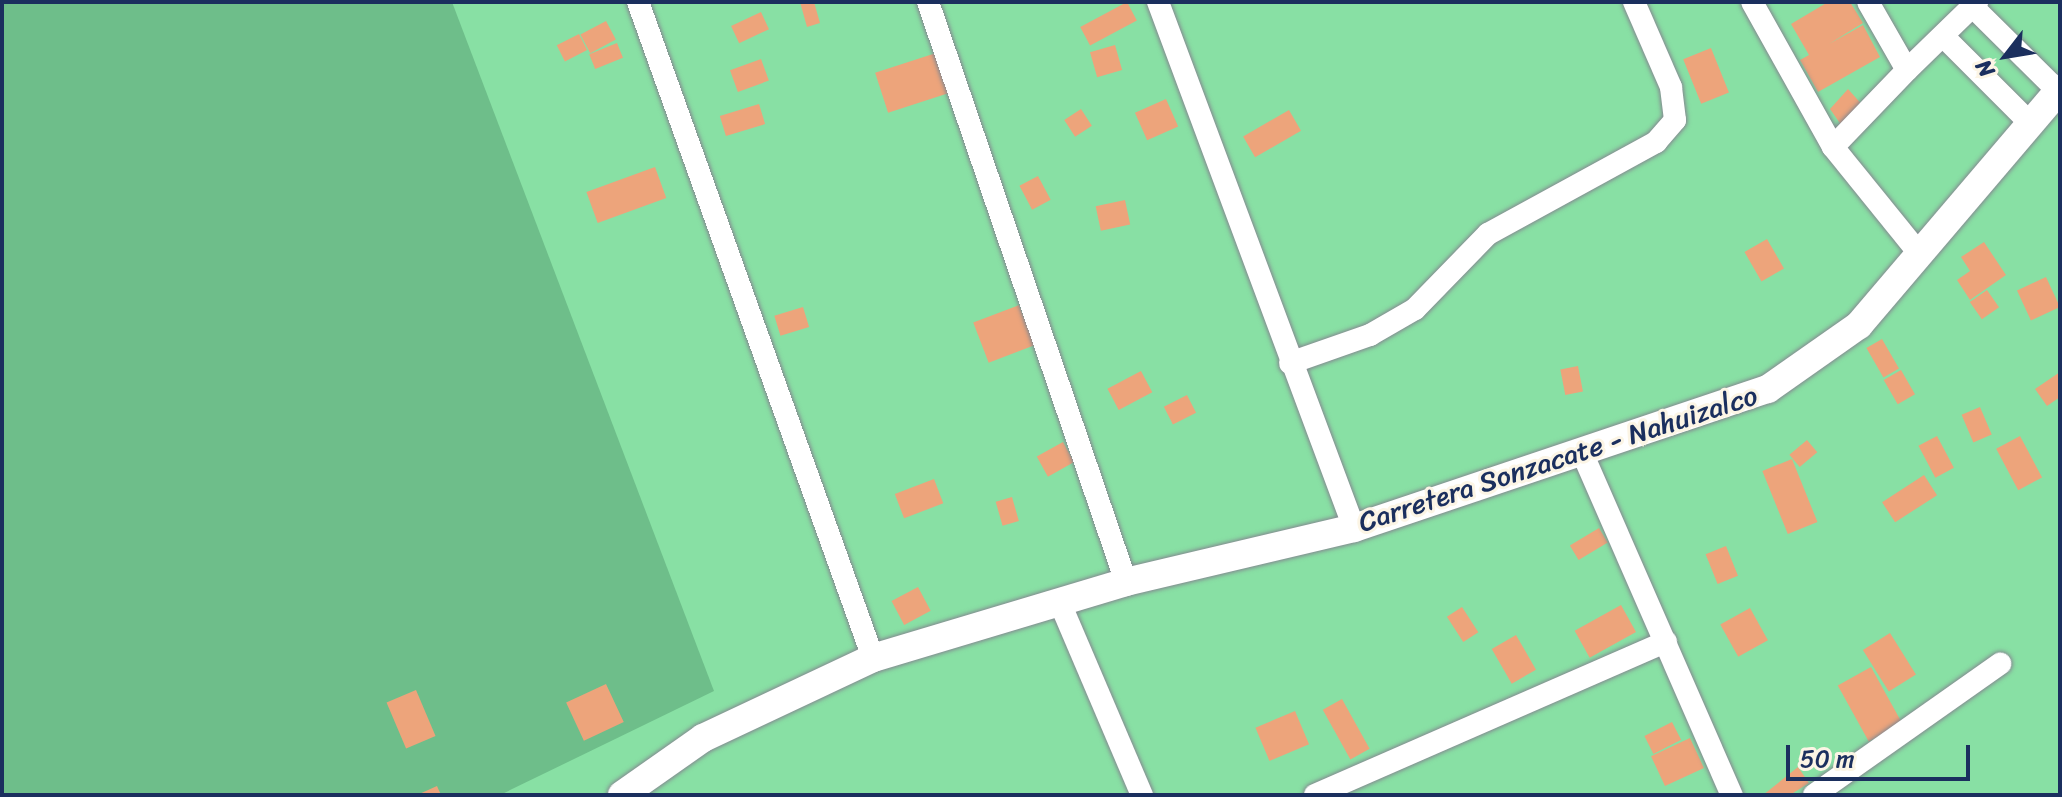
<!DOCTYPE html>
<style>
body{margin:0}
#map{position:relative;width:2062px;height:797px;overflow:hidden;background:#ece3c2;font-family:Sriracha,sans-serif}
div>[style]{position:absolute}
.green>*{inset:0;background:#88e0a4;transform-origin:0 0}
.forest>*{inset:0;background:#6ebe8a}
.building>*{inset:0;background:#eda47b;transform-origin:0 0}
.roads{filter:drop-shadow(0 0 2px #848990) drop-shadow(0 0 2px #848990)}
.minor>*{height:22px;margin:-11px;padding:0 11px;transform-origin:11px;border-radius:11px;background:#fff}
.tertiary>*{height:28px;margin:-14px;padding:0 14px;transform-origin:14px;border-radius:14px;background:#fff}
span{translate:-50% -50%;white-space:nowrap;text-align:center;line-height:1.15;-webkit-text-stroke:6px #fcf5e5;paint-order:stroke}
.street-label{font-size:28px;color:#1b2f5e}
.frame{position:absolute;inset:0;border:4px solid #1b2f5e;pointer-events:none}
.north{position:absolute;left:1966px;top:16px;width:80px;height:80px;-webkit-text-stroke:6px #fcf5e5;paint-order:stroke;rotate:239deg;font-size:22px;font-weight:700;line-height:32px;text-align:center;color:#1b2f5e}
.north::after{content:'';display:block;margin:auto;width:28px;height:36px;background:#1b2f5e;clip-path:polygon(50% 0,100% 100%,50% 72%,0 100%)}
.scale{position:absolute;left:1786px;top:745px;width:184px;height:36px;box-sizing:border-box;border:4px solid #1b2f5e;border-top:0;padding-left:10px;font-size:24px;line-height:28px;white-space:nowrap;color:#1b2f5e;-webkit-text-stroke:6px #fcf5e5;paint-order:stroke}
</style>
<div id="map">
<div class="green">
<div style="left:2px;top:2px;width:2058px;height:793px"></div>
</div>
<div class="forest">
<div style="clip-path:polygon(2px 2px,452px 2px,714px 691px,500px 795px,2px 795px)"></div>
</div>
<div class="building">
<div style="clip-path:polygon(800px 2px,814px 2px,820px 23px,807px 27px)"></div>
<div style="left:1127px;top:2px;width:21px;height:53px;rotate:62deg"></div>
<div style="clip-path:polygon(1828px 2px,1850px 2px,1863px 23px,1829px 44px,1863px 25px,1880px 57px,1818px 92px,1800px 60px,1809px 55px,1791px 24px)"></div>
<div style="left:761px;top:12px;width:19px;height:33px;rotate:65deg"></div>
<div style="left:606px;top:21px;width:21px;height:29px;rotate:62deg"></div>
<div style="left:579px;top:34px;width:18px;height:25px;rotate:63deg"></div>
<div style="left:617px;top:43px;width:16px;height:30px;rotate:68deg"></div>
<div style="left:1115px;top:45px;width:26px;height:26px;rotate:74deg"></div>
<div style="left:1711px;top:48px;width:48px;height:30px;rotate:68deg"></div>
<div style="left:936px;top:53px;width:42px;height:64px;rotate:72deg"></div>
<div style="left:761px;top:59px;width:23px;height:33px;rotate:70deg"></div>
<div style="clip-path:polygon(1848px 89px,1865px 108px,1844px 129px,1830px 109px)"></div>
<div style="left:1166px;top:99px;width:30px;height:34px;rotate:66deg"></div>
<div style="left:759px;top:104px;width:21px;height:41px;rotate:73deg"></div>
<div style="left:1081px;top:109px;width:20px;height:20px;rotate:57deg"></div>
<div style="left:1289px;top:110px;width:24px;height:53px;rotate:60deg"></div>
<div style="left:655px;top:167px;width:33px;height:73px;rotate:70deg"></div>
<div style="left:1038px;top:176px;width:27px;height:21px;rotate:62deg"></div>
<div style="left:1125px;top:200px;width:25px;height:30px;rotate:78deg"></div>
<div style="left:1767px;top:239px;width:34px;height:26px;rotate:60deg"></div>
<div style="clip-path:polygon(1984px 242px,2006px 275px,1970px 300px,1957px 280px,1970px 271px,1961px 257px)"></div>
<div style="left:2046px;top:277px;width:33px;height:32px;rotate:65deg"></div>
<div style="left:1987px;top:290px;width:21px;height:21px;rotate:55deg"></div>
<div style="left:1019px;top:305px;width:43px;height:49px;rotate:69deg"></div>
<div style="left:803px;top:307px;width:21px;height:30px;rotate:73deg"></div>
<div style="left:1882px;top:339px;width:34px;height:18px;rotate:60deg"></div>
<div style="left:1578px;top:366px;width:26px;height:18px;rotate:79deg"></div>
<div style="left:1901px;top:370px;width:28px;height:20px;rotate:60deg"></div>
<div style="left:1141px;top:371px;width:24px;height:38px;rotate:62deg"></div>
<div style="clip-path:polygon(2060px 372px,2060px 397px,2047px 406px,2035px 389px)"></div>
<div style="left:1187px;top:395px;width:20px;height:26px;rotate:63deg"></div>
<div style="left:1980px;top:407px;width:30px;height:20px;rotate:67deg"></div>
<div style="left:1937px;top:436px;width:36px;height:21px;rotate:62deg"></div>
<div style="left:2020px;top:436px;width:47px;height:27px;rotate:62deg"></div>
<div style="left:1807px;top:440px;width:16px;height:23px;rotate:50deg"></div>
<div style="left:1063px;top:442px;width:23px;height:30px;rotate:61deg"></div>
<div style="left:1792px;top:459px;width:68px;height:32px;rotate:68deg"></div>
<div style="left:1924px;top:475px;width:24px;height:50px;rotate:57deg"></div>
<div style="left:934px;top:479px;width:26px;height:42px;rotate:69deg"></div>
<div style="left:1012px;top:497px;width:25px;height:17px;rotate:74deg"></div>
<div style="left:1599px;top:528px;width:17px;height:34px;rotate:59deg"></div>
<div style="left:1726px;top:546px;width:32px;height:22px;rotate:68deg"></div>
<div style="left:918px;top:587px;width:27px;height:30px;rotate:62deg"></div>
<div style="left:1621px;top:605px;width:31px;height:53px;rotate:61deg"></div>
<div style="left:1462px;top:607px;width:30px;height:18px;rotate:57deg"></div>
<div style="left:1750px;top:608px;width:37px;height:34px;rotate:61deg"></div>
<div style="left:1890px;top:633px;width:49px;height:32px;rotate:58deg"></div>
<div style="left:1516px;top:635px;width:40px;height:28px;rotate:60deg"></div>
<div style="left:1871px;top:667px;width:64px;height:38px;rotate:61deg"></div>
<div style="left:606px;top:684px;width:42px;height:44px;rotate:65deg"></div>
<div style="left:416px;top:690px;width:50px;height:32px;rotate:67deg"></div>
<div style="left:1342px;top:699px;width:57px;height:22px;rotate:61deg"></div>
<div style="left:1295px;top:711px;width:36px;height:43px;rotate:67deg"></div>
<div style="left:1672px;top:722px;width:20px;height:31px;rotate:63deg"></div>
<div style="left:1690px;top:738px;width:33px;height:43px;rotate:65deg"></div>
<div style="clip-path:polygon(1798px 767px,1809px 783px,1790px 795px,1763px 795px)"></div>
<div style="clip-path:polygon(437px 786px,441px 795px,417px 795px)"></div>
</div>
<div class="roads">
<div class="minor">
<div style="left:638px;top:2px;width:697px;rotate:70.29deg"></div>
<div style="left:928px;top:2px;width:613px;rotate:71.15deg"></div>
<div style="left:1158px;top:2px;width:561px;rotate:69.56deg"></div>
<div style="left:1752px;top:2px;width:166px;rotate:60.8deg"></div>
<div style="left:1833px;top:147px;width:135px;rotate:51deg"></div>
<div style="left:1868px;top:2px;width:78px;rotate:60.2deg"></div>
<div style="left:1907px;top:70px;width:98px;rotate:-44.2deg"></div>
<div style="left:1973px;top:7px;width:120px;rotate:44.7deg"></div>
<div style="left:1944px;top:37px;width:119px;rotate:45deg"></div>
<div style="left:1833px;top:147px;width:107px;rotate:-46.1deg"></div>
<div style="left:1290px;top:363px;width:85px;rotate:-19.3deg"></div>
<div style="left:1370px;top:335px;width:52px;rotate:-30deg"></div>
<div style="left:1415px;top:309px;width:105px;rotate:-45.8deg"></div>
<div style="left:1488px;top:234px;width:192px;rotate:-28.7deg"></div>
<div style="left:1656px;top:142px;width:29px;rotate:-49deg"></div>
<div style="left:1675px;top:120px;width:33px;rotate:-97deg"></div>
<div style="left:1671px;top:87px;width:93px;rotate:-113.5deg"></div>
<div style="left:1584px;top:457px;width:369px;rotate:66.4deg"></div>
<div style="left:1060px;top:603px;width:209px;rotate:66.9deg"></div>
<div style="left:1315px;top:795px;width:383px;rotate:-23.6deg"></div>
<div style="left:1814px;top:795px;width:228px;rotate:-35.2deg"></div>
</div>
<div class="tertiary">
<div style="left:622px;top:795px;width:99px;rotate:-35.1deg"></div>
<div style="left:703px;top:738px;width:188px;rotate:-25.2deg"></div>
<div style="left:873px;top:658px;width:264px;rotate:-16.7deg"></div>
<div style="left:1126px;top:582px;width:234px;rotate:-13.3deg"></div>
<div style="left:1354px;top:528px;width:437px;rotate:-18.6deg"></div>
<div style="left:1768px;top:389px;width:111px;rotate:-35.1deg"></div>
<div style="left:1859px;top:325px;width:310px;rotate:-49.6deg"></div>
</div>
</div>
<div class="street-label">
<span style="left:1558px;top:459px;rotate:-18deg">Carretera Sonzacate - Nahuizalco</span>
</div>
<div class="frame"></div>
<div class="north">N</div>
<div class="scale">50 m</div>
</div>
